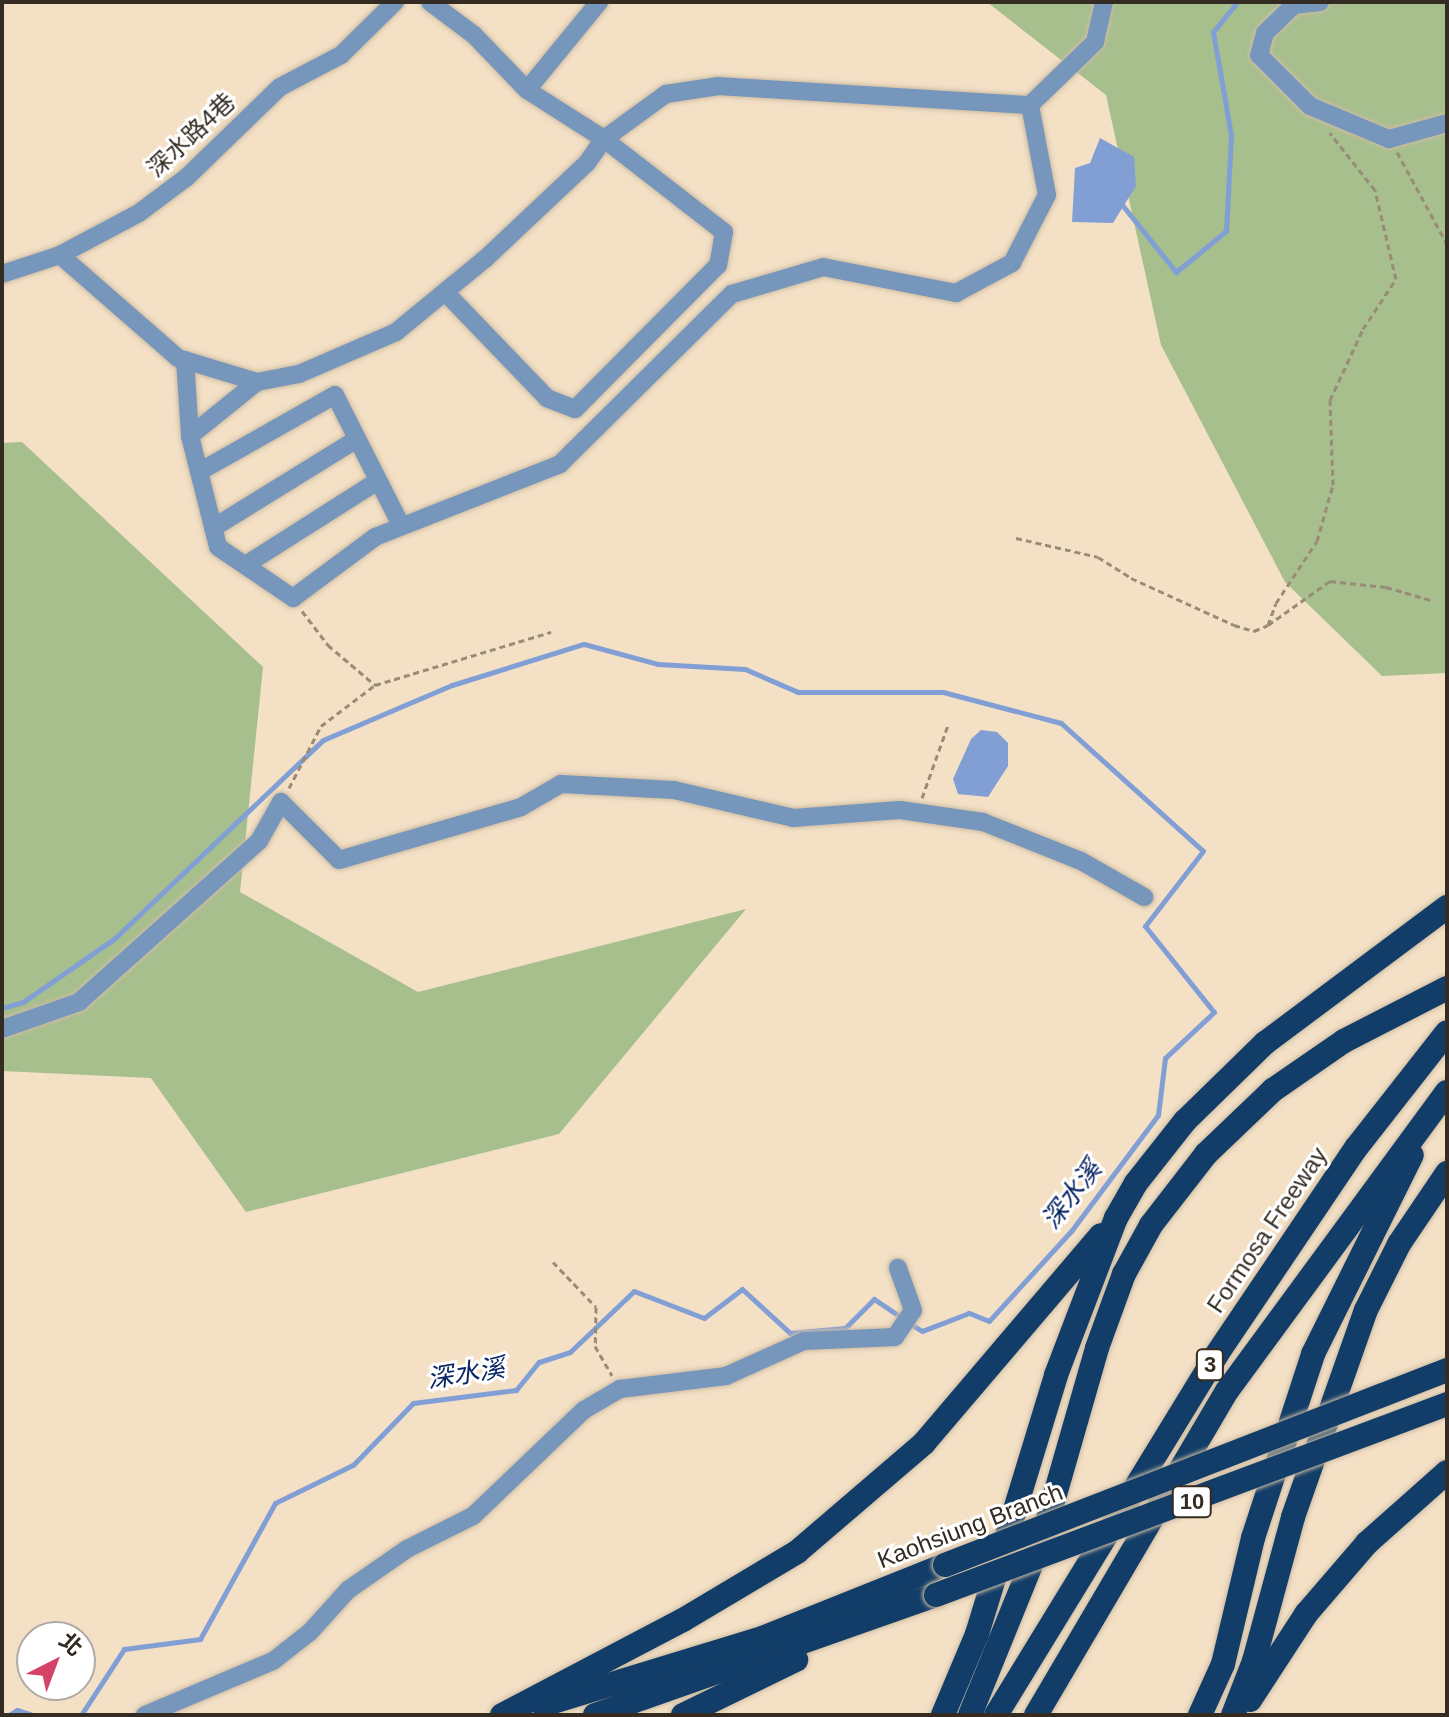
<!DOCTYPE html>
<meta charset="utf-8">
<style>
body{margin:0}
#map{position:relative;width:1449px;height:1717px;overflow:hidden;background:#f3e0c5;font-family:Arial,"Noto Sans TC",sans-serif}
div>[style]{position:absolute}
.green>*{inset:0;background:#a6bf8d}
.water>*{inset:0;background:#829fd5}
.stream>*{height:5px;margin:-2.5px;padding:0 2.5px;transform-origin:2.5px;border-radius:2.5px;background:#829fd5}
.path>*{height:3px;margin-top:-1.5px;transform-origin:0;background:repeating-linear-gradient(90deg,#988b78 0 6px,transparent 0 10px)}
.roads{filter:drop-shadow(0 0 2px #cdbca4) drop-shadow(0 0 2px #cdbca4)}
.minor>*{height:18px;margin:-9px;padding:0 9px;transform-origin:9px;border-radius:9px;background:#7696bb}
.highway>*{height:24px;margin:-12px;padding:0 12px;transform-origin:12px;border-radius:12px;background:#123d68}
.bridges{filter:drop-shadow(0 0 2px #cdbca4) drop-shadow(0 0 2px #cdbca4)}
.highway-bridge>*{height:24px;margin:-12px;padding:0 12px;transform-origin:12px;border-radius:12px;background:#123d68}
span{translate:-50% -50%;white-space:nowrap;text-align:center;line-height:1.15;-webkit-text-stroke:6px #fff;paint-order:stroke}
.shield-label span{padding:2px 6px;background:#fff;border:2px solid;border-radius:6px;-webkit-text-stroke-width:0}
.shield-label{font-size:22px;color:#342c22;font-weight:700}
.street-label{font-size:24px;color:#342c22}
.water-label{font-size:26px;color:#082564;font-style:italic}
.frame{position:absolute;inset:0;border:4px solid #342c22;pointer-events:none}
.north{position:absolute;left:16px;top:1621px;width:80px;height:80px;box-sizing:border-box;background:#fff;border:2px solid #aeaba7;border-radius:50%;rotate:42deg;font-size:22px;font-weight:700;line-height:32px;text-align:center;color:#342c22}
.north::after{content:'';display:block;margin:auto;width:28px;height:36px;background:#d34468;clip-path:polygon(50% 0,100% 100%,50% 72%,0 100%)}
</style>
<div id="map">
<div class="green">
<div style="clip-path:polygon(987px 2px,1447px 2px,1447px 673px,1382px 676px,1285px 582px,1161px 345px,1106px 95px)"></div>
<div style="clip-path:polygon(22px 442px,263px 667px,240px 892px,418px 992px,746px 909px,559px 1134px,246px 1212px,151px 1078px,2px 1071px,2px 443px)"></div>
</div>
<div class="water">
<div style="clip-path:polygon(1100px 138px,1134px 157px,1136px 186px,1113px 223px,1072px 222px,1075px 168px,1090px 163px)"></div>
<div style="clip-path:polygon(981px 730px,997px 732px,1008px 743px,1008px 766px,988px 797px,958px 794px,953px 779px,971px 739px)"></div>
</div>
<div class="stream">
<div style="left:1123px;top:206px;width:85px;rotate:51.2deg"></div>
<div style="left:1176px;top:272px;width:65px;rotate:-39.4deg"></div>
<div style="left:1226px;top:231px;width:96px;rotate:-87deg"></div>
<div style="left:1231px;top:135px;width:105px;rotate:-99.9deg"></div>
<div style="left:1213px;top:32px;width:38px;rotate:-51deg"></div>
<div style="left:2px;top:1008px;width:22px;rotate:-16deg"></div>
<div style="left:23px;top:1002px;width:112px;rotate:-34.8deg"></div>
<div style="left:115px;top:938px;width:287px;rotate:-43.6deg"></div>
<div style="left:323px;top:740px;width:140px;rotate:-23.1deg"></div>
<div style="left:452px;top:685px;width:138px;rotate:-17.3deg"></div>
<div style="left:584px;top:644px;width:77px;rotate:15.1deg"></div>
<div style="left:658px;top:664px;width:87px;rotate:3.3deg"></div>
<div style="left:745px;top:669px;width:58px;rotate:23.5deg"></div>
<div style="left:798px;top:692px;width:145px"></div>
<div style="left:943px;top:692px;width:122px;rotate:14.7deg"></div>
<div style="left:1061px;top:723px;width:191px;rotate:42deg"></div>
<div style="left:1203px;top:851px;width:95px;rotate:127.7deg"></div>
<div style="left:1145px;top:926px;width:110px;rotate:51.3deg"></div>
<div style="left:1214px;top:1012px;width:67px;rotate:136.8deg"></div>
<div style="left:1165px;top:1058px;width:57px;rotate:97deg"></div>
<div style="left:1158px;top:1115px;width:144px;rotate:126.8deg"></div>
<div style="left:1072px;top:1230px;width:123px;rotate:132.4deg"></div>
<div style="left:989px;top:1321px;width:22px;rotate:-158deg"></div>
<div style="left:969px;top:1313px;width:50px;rotate:159deg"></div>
<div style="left:922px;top:1331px;width:15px;rotate:-148deg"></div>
<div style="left:9px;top:1715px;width:9px;rotate:-32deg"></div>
<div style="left:17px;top:1710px;width:16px;rotate:18deg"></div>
<div style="left:81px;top:1715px;width:79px;rotate:-56.9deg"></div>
<div style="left:124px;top:1649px;width:77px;rotate:-7.5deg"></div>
<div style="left:200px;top:1639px;width:155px;rotate:-61.1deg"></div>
<div style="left:275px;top:1503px;width:87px;rotate:-26deg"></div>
<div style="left:353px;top:1465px;width:86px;rotate:-45.9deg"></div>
<div style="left:413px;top:1403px;width:104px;rotate:-7.2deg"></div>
<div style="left:516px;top:1390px;width:36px;rotate:-51deg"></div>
<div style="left:539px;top:1362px;width:33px;rotate:-18deg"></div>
<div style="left:570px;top:1352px;width:88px;rotate:-43.6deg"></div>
<div style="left:634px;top:1291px;width:75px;rotate:21.1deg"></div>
<div style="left:704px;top:1318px;width:48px;rotate:-37.3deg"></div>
<div style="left:742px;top:1289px;width:65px;rotate:42.5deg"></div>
<div style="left:790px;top:1333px;width:55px;rotate:-5.2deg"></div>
<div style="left:845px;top:1328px;width:41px;rotate:-45deg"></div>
<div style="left:874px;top:1299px;width:32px;rotate:34deg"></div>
</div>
<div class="path">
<div style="left:1397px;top:152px;width:105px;rotate:61.5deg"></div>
<div style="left:1016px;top:538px;width:84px;rotate:13deg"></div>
<div style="left:1098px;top:557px;width:39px;rotate:32deg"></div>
<div style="left:1131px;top:578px;width:113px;rotate:24.5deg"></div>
<div style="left:1234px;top:625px;width:21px;rotate:17deg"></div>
<div style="left:1254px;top:631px;width:15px;rotate:-23deg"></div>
<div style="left:1268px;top:625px;width:23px;rotate:-70deg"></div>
<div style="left:1276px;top:603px;width:74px;rotate:-56.5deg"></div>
<div style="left:1317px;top:541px;width:58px;rotate:-74.1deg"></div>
<div style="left:1333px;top:485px;width:85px;rotate:-92deg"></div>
<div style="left:1330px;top:400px;width:78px;rotate:-65.1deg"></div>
<div style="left:1363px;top:329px;width:60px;rotate:-56.6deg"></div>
<div style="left:1396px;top:279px;width:91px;rotate:-103.3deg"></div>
<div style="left:1375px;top:190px;width:73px;rotate:-128.3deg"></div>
<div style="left:302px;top:611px;width:43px;rotate:52.6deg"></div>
<div style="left:328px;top:645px;width:62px;rotate:40.4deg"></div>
<div style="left:1268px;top:625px;width:76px;rotate:-35.4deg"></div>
<div style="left:1330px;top:581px;width:56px;rotate:6.1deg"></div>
<div style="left:1386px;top:587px;width:50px;rotate:16.3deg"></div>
<div style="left:289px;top:788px;width:70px;rotate:-62.7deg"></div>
<div style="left:321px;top:726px;width:68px;rotate:-37.2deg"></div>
<div style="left:375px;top:685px;width:184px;rotate:-16.8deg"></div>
<div style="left:922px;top:798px;width:77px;rotate:-70.4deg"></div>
<div style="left:553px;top:1262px;width:62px;rotate:46.3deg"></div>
<div style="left:596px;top:1307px;width:39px;rotate:91deg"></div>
<div style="left:595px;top:1346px;width:34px;rotate:60deg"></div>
</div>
<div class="roads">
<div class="minor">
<div style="left:430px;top:2px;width:55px;rotate:36.9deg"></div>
<div style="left:474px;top:35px;width:76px;rotate:46.1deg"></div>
<div style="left:527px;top:90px;width:91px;rotate:32.5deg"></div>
<div style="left:604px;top:139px;width:77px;rotate:-36deg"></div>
<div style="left:666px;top:94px;width:53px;rotate:-8.7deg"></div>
<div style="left:718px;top:86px;width:313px;rotate:3.5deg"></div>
<div style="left:1320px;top:2px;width:26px;rotate:173deg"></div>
<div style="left:1294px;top:5px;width:40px;rotate:136deg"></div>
<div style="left:1265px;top:33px;width:23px;rotate:105deg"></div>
<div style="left:1259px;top:55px;width:72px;rotate:45deg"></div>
<div style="left:1310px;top:106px;width:86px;rotate:22.7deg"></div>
<div style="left:1389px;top:139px;width:60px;rotate:-15.4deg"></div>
<div style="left:527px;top:90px;width:114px;rotate:-50.7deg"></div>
<div style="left:60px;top:255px;width:157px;rotate:41.1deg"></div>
<div style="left:178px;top:358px;width:83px;rotate:16.9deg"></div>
<div style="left:257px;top:382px;width:43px;rotate:-10.8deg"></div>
<div style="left:299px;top:374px;width:106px;rotate:-23.4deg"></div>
<div style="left:396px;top:332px;width:115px;rotate:-39.4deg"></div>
<div style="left:485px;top:259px;width:140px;rotate:-43.3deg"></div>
<div style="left:587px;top:163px;width:29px;rotate:-55deg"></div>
<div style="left:604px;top:139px;width:152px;rotate:37.8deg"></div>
<div style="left:724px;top:232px;width:34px;rotate:100deg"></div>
<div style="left:718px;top:265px;width:203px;rotate:134.8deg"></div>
<div style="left:575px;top:409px;width:30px;rotate:-159deg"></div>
<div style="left:547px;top:398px;width:146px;rotate:-133.9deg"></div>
<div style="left:2px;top:274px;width:61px;rotate:-18.1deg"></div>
<div style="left:60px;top:255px;width:89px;rotate:-28deg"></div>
<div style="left:139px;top:213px;width:60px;rotate:-36.9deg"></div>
<div style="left:187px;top:177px;width:129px;rotate:-44.1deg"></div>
<div style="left:280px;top:87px;width:69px;rotate:-27.7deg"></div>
<div style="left:341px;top:55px;width:76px;rotate:-44.5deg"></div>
<div style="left:185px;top:360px;width:76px;rotate:86.2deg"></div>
<div style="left:190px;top:436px;width:114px;rotate:75.8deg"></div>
<div style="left:218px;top:547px;width:91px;rotate:34.2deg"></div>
<div style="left:293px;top:598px;width:102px;rotate:-36.6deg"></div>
<div style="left:375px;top:537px;width:199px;rotate:-21.5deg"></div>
<div style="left:560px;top:464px;width:242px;rotate:-44.7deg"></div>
<div style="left:732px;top:294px;width:95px;rotate:-16.5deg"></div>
<div style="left:823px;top:267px;width:136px;rotate:11.1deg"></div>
<div style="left:956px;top:293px;width:64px;rotate:-28.2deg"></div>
<div style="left:1012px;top:263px;width:76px;rotate:-62.8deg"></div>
<div style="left:1047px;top:195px;width:92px;rotate:-100.7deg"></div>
<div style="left:1030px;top:105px;width:91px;rotate:-44.1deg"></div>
<div style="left:1095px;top:42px;width:41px;rotate:-77.3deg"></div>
<div style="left:190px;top:436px;width:86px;rotate:-38.9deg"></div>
<div style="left:199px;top:472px;width:156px;rotate:-29.5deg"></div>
<div style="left:335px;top:395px;width:146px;rotate:63.1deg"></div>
<div style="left:213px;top:528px;width:169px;rotate:-31.7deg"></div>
<div style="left:247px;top:564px;width:155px;rotate:-32.4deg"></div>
<div style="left:2px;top:1029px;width:82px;rotate:-19.3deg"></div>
<div style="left:79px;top:1002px;width:241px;rotate:-41.8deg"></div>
<div style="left:259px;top:841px;width:45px;rotate:-60.6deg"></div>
<div style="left:281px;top:802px;width:82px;rotate:45deg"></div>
<div style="left:339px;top:860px;width:190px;rotate:-16.2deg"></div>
<div style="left:521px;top:807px;width:46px;rotate:-29.9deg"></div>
<div style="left:561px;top:784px;width:113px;rotate:3deg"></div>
<div style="left:674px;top:790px;width:122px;rotate:13.2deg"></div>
<div style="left:793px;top:818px;width:107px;rotate:-4.3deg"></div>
<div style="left:900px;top:810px;width:84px;rotate:8.2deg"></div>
<div style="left:983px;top:822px;width:105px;rotate:21.7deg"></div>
<div style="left:1081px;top:861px;width:73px;rotate:29.7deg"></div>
<div style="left:145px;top:1715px;width:139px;rotate:-22.9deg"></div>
<div style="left:273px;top:1661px;width:47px;rotate:-38.1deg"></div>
<div style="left:310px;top:1632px;width:57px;rotate:-47.9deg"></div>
<div style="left:348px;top:1590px;width:72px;rotate:-34.8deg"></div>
<div style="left:407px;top:1549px;width:74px;rotate:-26.6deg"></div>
<div style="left:473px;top:1516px;width:153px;rotate:-43.7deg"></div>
<div style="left:584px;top:1410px;width:42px;rotate:-30.3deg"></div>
<div style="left:620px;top:1389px;width:107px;rotate:-7deg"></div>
<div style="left:726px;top:1376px;width:85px;rotate:-24.2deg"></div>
<div style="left:804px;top:1341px;width:91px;rotate:-2.5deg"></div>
<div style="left:895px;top:1337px;width:32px;rotate:-56deg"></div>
<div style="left:913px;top:1310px;width:45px;rotate:-109.7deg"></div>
</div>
<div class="highway">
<div style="left:1250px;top:1700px;width:103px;rotate:-56.9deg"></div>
<div style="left:1306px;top:1614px;width:94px;rotate:-49.3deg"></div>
<div style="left:1367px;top:1543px;width:107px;rotate:-41.6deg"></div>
<div style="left:543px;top:1705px;width:232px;rotate:-17deg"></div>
<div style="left:765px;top:1637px;width:194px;rotate:-21.8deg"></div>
<div style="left:502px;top:1715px;width:204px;rotate:-27.7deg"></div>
<div style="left:683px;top:1620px;width:133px;rotate:-30.8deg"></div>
<div style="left:797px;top:1552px;width:167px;rotate:-40.6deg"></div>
<div style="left:924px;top:1443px;width:273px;rotate:-49.6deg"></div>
<div style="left:595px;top:1715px;width:361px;rotate:-19.4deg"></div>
<div style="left:683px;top:1715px;width:126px;rotate:-26deg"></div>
<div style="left:943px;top:1715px;width:88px;rotate:-67.2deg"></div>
<div style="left:977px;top:1634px;width:271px;rotate:-73deg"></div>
<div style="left:1056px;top:1375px;width:168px;rotate:-69.1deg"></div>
<div style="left:1116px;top:1218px;width:40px;rotate:-60.3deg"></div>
<div style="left:1136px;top:1183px;width:79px;rotate:-51.7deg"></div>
<div style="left:1185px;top:1121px;width:112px;rotate:-44.3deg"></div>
<div style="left:1265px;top:1043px;width:227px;rotate:-36.8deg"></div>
<div style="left:970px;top:1715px;width:196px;rotate:-67.9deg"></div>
<div style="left:1044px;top:1533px;width:192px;rotate:-74deg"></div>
<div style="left:1097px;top:1348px;width:79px;rotate:-70deg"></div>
<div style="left:1124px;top:1274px;width:56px;rotate:-61.1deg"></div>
<div style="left:1151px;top:1225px;width:90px;rotate:-52.2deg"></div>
<div style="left:1206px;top:1154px;width:93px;rotate:-43.7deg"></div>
<div style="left:1273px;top:1090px;width:86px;rotate:-34.6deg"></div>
<div style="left:1344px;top:1041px;width:116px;rotate:-27.2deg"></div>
<div style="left:996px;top:1715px;width:423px;rotate:-58.5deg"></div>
<div style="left:1217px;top:1354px;width:249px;rotate:-56deg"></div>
<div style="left:1356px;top:1148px;width:147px;rotate:-51.9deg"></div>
<div style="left:1036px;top:1715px;width:376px;rotate:-59.5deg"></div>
<div style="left:1227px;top:1391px;width:371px;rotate:-53.7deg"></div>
<div style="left:1200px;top:1715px;width:56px;rotate:-65.7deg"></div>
<div style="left:1223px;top:1664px;width:130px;rotate:-76.6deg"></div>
<div style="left:1253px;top:1538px;width:194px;rotate:-71.9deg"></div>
<div style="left:1313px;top:1354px;width:222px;rotate:-63.6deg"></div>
<div style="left:1233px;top:1715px;width:58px;rotate:-68.7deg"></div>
<div style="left:1254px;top:1661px;width:149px;rotate:-74.8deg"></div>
<div style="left:1293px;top:1517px;width:219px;rotate:-70.6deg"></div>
<div style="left:1366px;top:1310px;width:74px;rotate:-63.4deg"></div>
<div style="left:1399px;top:1244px;width:86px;rotate:-55.9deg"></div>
</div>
</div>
<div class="bridges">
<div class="highway-bridge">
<div style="left:945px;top:1565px;width:539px;rotate:-21.23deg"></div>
<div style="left:936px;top:1595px;width:546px;rotate:-20.49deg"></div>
</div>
</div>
<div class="shield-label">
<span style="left:1210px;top:1365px">3</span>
<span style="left:1192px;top:1502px">10</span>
</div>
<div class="street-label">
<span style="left:191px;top:135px;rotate:-43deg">深水路4巷</span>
<span style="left:1267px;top:1230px;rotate:-56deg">Formosa Freeway</span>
<span style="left:970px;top:1526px;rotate:-21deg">Kaohsiung Branch</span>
</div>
<div class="water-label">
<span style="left:1072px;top:1195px;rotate:-52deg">深水溪</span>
<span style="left:466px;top:1374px;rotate:-9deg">深水溪</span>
</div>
<div class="frame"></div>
<div class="north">北</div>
</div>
